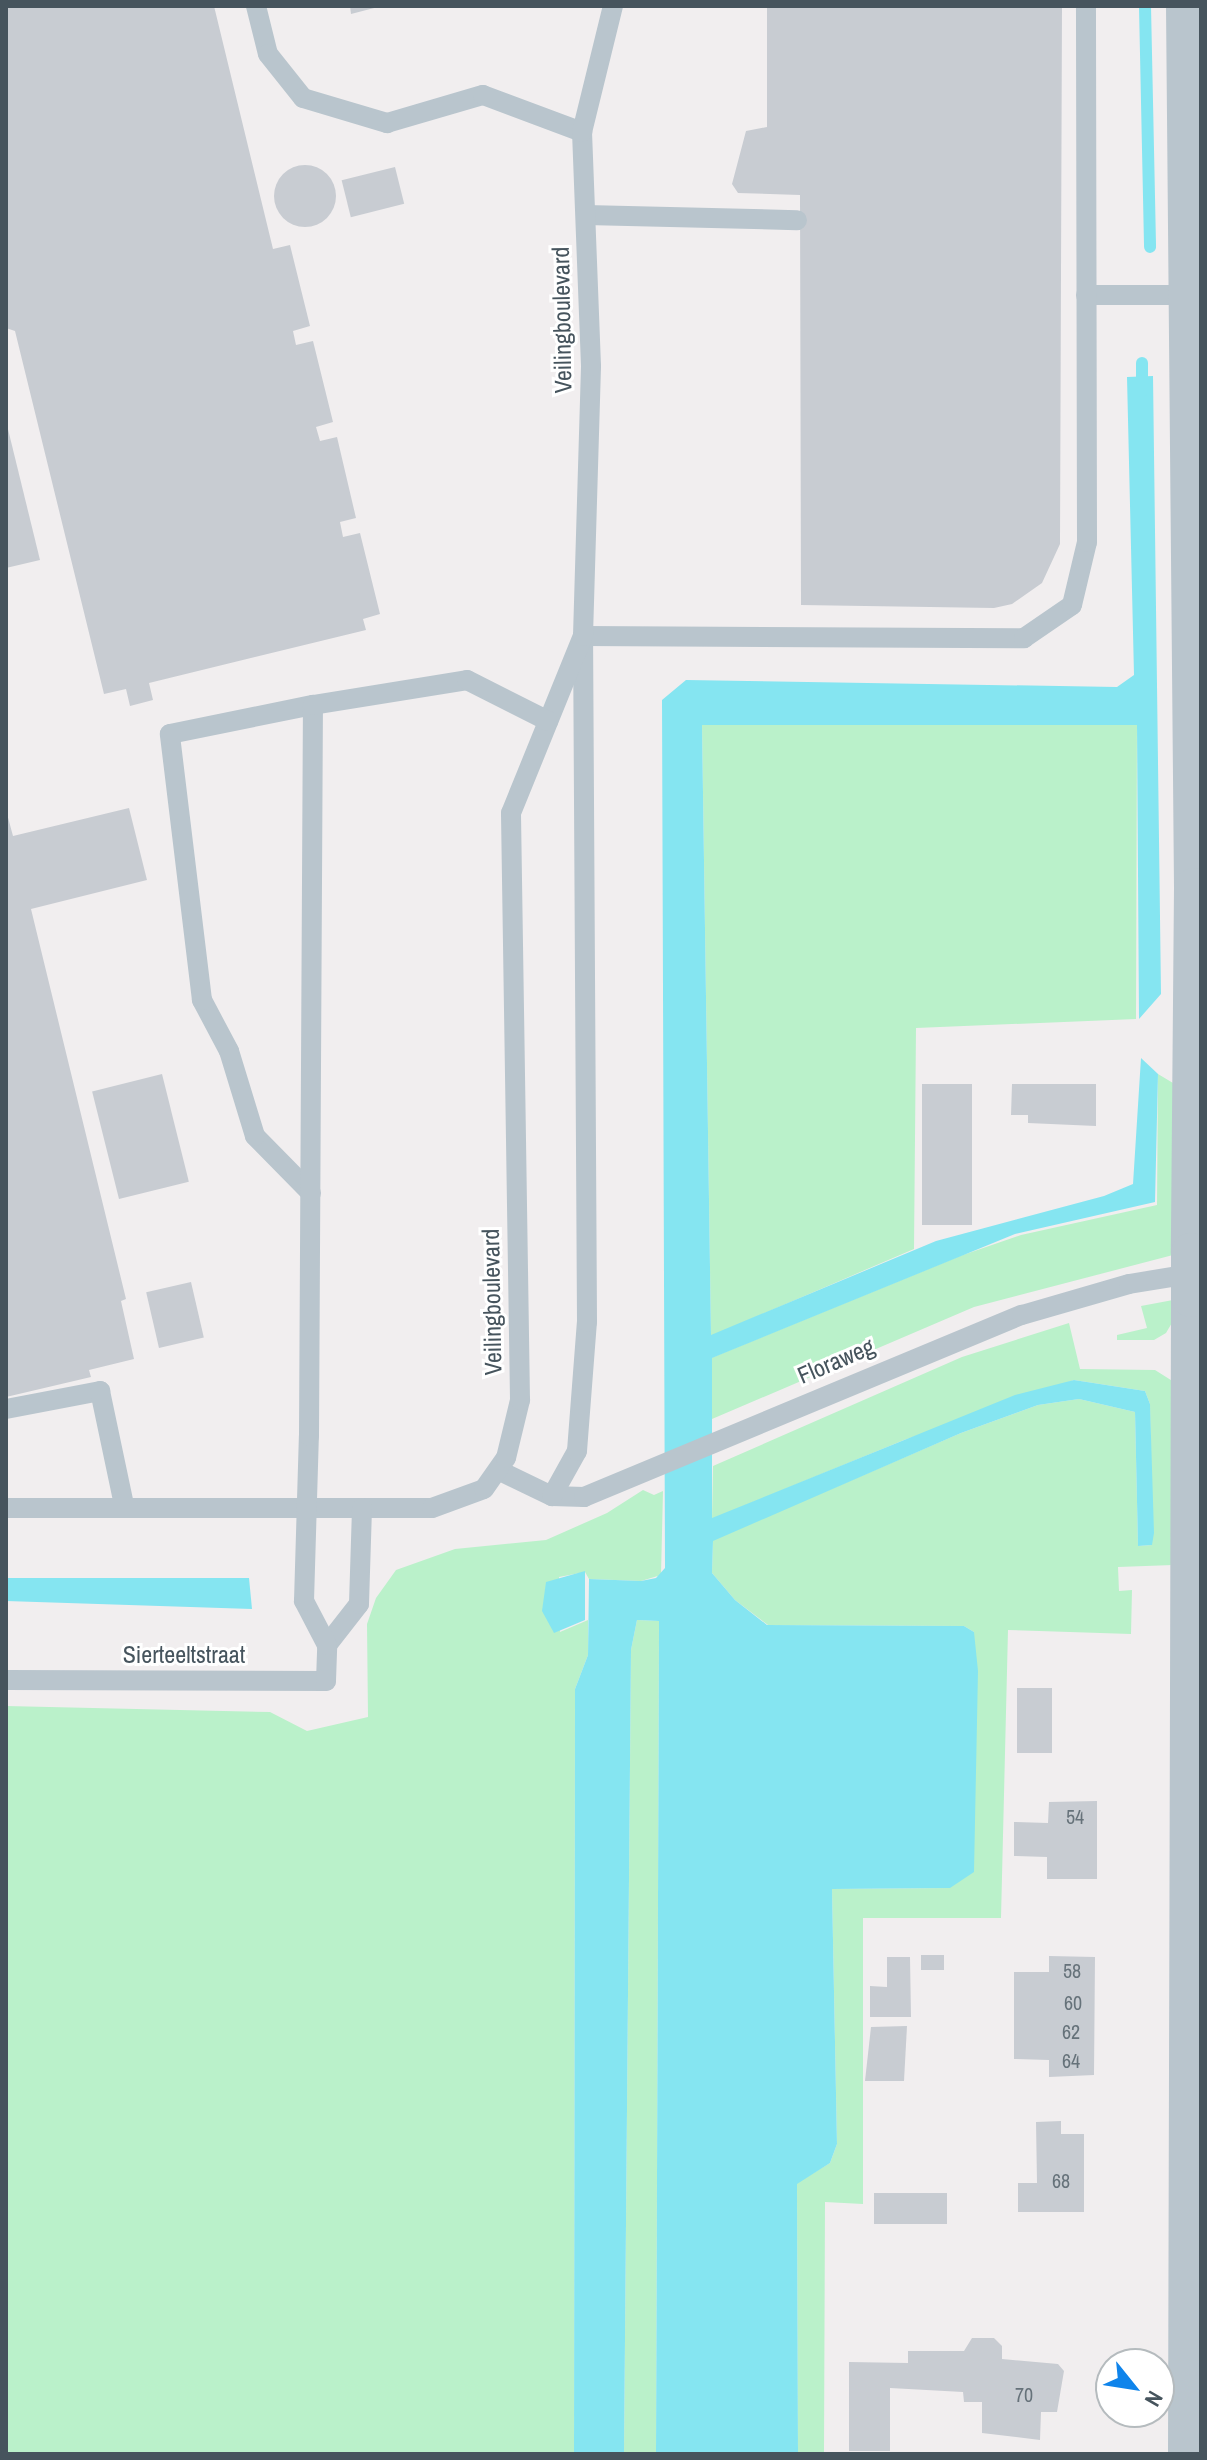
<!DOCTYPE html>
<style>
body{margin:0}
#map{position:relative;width:1207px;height:2460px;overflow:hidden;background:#f1eeef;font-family:"Archivo Narrow",sans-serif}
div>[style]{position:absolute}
.green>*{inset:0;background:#baf1ca}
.water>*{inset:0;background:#85e5f1}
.stream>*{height:12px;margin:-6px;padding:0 6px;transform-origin:6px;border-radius:6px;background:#85e5f1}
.building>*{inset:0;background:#c8ccd2;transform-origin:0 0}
.round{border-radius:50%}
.service>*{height:20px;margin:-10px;padding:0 10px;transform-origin:10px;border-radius:10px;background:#b9c5cd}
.minor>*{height:40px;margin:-20px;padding:0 20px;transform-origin:20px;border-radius:20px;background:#b9c5cd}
.minor-bridge>*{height:40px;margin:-20px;padding:0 20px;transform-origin:20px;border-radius:20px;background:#b9c5cd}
span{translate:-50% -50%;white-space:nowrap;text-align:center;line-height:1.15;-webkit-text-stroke:6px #fff;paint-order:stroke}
.number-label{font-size:20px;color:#66727a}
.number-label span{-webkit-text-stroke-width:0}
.street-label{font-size:24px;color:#46545d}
.frame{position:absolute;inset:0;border:8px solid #46545d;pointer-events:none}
.north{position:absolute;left:1095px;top:2348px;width:80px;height:80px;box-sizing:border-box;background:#fff;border:2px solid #b5bbbe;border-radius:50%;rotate:120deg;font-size:22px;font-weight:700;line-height:32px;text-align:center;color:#46545d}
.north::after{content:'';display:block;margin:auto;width:28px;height:36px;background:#0f84eb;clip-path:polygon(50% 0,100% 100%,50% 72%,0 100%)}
</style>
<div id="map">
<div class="green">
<div style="clip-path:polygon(702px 724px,1137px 725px,1136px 1019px,916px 1028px,914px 1249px,711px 1336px)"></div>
<div style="clip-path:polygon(1158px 1074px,1173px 1083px,1173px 1255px,974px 1307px,712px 1419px,711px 1358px,960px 1256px,1021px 1235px,1157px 1205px)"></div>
<div style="clip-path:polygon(1173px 1300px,1173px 1321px,1166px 1333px,1154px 1340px,1117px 1340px,1117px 1335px,1147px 1328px,1141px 1306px)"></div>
<div style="clip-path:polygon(1069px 1323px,1080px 1369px,1155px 1370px,1174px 1382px,1173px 1565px,1118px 1567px,1119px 1591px,1132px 1590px,1131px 1634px,1008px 1630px,1001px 1918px,863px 1918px,863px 2204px,825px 2202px,824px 2454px,798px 2454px,797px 2183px,830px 2163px,837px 2144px,832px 1889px,950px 1888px,974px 1632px,964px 1626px,768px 1625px,735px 1600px,712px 1573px,713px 1540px,961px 1433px,1038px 1405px,1079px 1399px,1135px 1412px,1138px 1546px,1152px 1545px,1150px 1404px,1145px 1391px,1074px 1380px,904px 1440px,712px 1519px,713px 1466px,962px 1357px)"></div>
<div style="clip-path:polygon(643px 1490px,654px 1495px,663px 1491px,661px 1575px,641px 1581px,589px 1579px,585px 1572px,559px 1577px,560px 1632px,588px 1620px,588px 1655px,575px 1689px,574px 2454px,6px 2454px,6px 1706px,270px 1712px,307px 1731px,368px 1717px,367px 1624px,376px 1598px,396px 1570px,455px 1549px,546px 1540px,607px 1513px)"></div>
<div style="clip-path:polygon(637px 1620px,659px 1621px,656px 2454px,624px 2454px,631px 1650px)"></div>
</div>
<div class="water">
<div style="clip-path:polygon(1153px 376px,1161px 994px,1139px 1019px,1137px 725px,702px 725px,711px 1335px,936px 1241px,1104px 1196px,1133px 1184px,1141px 1058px,1158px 1074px,1155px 1202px,1015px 1234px,712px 1358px,712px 1518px,1015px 1395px,1074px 1380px,1145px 1391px,1150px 1404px,1154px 1533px,1152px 1545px,1138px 1546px,1135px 1412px,1079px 1399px,1038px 1405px,961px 1433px,713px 1541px,712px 1573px,735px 1600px,767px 1625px,964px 1626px,974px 1632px,978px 1671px,974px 1872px,950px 1888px,832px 1889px,837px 2144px,830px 2163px,797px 2184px,798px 2454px,656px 2454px,659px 1621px,637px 1620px,631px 1650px,624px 2454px,574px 2454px,575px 1689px,588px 1655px,589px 1579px,641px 1581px,656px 1578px,665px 1568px,662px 700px,686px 680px,1117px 687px,1134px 675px,1127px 377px)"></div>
<div style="clip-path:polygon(585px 1571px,585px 1620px,554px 1633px,542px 1611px,546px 1582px)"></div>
<div style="clip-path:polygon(6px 1578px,249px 1578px,252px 1609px,6px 1601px)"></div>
</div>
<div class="stream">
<div style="left:1145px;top:6px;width:241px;rotate:88.8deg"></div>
<div style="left:1142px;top:391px;width:28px;rotate:-90deg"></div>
</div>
<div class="building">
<div style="clip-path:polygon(6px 6px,214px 6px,273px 249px,290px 245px,310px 326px,293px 331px,296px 345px,313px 341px,333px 422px,316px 427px,320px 441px,337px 437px,356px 518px,340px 522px,343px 537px,360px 533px,380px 614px,363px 619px,366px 630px,149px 683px,153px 700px,130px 706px,126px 689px,104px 694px,15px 331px,6px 328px)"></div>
<div style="clip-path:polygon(350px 6px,378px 6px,378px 7px,351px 14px)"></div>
<div style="clip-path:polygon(767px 6px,1062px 6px,1060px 544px,1042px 583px,1012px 604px,994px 608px,801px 605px,800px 195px,738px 193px,732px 184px,746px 131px,767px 127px)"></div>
<div class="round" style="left:274px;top:165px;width:62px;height:62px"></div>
<div style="left:395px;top:167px;width:38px;height:55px;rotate:76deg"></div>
<div style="clip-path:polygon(6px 421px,40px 560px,6px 568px)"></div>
<div style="clip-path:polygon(129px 808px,147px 880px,31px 909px,126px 1299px,121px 1301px,134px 1359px,89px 1370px,91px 1377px,6px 1397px,6px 810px,13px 836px)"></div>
<div style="left:162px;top:1074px;width:111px;height:72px;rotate:76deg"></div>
<div style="left:922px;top:1084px;width:50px;height:141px"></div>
<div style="clip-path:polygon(1012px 1084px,1096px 1084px,1096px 1126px,1028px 1123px,1028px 1115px,1011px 1115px)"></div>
<div style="left:191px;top:1282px;width:57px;height:46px;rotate:77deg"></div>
<div style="left:1017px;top:1688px;width:35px;height:65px"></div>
<div style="clip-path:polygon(1097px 1801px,1097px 1879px,1047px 1879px,1047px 1857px,1014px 1856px,1014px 1822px,1048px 1823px,1049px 1802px)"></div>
<div style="left:921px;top:1955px;width:23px;height:15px"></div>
<div style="clip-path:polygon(1049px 1956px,1095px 1957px,1094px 2075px,1049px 2077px,1049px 2060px,1014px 2059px,1014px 1972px,1049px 1972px)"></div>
<div style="clip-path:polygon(887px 1957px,910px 1957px,911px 2017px,870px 2017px,870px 1986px,887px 1987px)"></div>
<div style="clip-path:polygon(907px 2026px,904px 2081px,865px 2081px,871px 2027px)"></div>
<div style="clip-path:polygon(1061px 2121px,1061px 2134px,1084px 2134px,1084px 2212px,1018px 2212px,1018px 2183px,1037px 2183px,1036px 2122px)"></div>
<div style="left:874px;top:2193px;width:73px;height:31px"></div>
<div style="clip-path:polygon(972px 2338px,994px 2338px,1002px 2346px,1002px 2359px,1058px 2364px,1064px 2371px,1057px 2412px,1041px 2412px,1040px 2440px,982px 2433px,982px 2402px,964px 2402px,963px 2392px,890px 2388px,890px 2451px,849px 2451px,849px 2362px,908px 2363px,908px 2351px,964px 2351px)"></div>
</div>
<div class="service">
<div style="left:256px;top:6px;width:49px;rotate:76deg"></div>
<div style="left:268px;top:54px;width:56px;rotate:51.5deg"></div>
<div style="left:303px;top:98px;width:88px;rotate:16.6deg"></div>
<div style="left:387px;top:123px;width:100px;rotate:-16.3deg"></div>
<div style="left:483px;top:95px;width:106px;rotate:20.5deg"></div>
<div style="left:586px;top:215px;width:211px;rotate:1.4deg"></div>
<div style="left:1086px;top:295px;width:108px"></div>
<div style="left:311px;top:1193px;width:80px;rotate:-134.5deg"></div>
<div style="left:255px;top:1136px;width:89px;rotate:-107deg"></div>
<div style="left:229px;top:1051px;width:58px;rotate:-117.9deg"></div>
<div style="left:202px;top:1000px;width:268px;rotate:-96.9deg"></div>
<div style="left:170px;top:734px;width:146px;rotate:-11.5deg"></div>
<div style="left:6px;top:1409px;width:96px;rotate:-10.8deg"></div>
<div style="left:100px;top:1391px;width:116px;rotate:78.1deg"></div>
<div style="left:500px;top:1471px;width:58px;rotate:25.7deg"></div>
<div style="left:552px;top:1496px;width:32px;rotate:2deg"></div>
<div style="left:584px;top:1497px;width:474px;rotate:-22.6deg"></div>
<div style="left:1022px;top:1315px;width:111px;rotate:-16.2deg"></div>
<div style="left:1129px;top:1284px;width:69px;rotate:-9.2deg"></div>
<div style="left:552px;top:1496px;width:51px;rotate:-60.9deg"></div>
<div style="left:577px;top:1451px;width:129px;rotate:-85.6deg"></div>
<div style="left:587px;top:1322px;width:686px;rotate:-90.33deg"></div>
<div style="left:583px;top:636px;width:441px;rotate:0.3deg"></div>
<div style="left:1024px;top:638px;width:58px;rotate:-34.5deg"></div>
<div style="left:1072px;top:605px;width:65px;rotate:-76.6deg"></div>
<div style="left:1087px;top:542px;width:536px;rotate:-90.11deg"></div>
<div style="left:6px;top:1508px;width:426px"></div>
<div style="left:432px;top:1508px;width:55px;rotate:-20.1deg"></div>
<div style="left:484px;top:1489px;width:38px;rotate:-55deg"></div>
<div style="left:506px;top:1458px;width:60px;rotate:-76.4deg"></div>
<div style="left:520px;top:1400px;width:587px;rotate:-90.88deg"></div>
<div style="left:511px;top:813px;width:191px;rotate:-67.9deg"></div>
<div style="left:583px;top:636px;width:270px;rotate:-88.3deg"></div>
<div style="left:591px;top:366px;width:234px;rotate:-92.2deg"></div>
<div style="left:582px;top:132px;width:130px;rotate:-76.2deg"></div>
<div style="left:327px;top:1645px;width:52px;rotate:-52deg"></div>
<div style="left:359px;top:1604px;width:96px;rotate:-88.2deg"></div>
<div style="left:6px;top:1680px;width:320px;rotate:0.2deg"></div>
<div style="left:326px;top:1681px;width:36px;rotate:-88deg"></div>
<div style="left:327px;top:1645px;width:50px;rotate:-117.6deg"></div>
<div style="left:304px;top:1601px;width:165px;rotate:-88.3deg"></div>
<div style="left:309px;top:1436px;width:731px;rotate:-89.69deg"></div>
<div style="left:313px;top:705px;width:156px;rotate:-9.2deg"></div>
<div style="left:467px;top:680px;width:91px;rotate:26.8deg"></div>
</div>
<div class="minor">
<div style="left:1186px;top:6px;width:882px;rotate:89.48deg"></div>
<div style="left:1194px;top:888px;width:365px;rotate:90.5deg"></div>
<div style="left:1188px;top:2454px;width:1157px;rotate:-89.85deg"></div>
</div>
<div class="minor-bridge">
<div style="left:1191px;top:1253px;width:44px;rotate:90deg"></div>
</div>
<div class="number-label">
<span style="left:1075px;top:1816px">54</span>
<span style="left:1072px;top:1970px">58</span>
<span style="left:1073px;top:2002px">60</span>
<span style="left:1071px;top:2031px">62</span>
<span style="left:1071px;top:2060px">64</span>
<span style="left:1061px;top:2180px">68</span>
<span style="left:1024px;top:2394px">70</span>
</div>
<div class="street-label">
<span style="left:562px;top:320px;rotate:-91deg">Veilingboulevard</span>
<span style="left:492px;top:1302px;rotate:-91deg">Veilingboulevard</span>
<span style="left:836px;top:1361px;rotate:-23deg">Floraweg</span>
<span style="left:184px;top:1655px">Sierteeltstraat</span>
</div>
<div class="frame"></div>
<div class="north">N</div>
</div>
